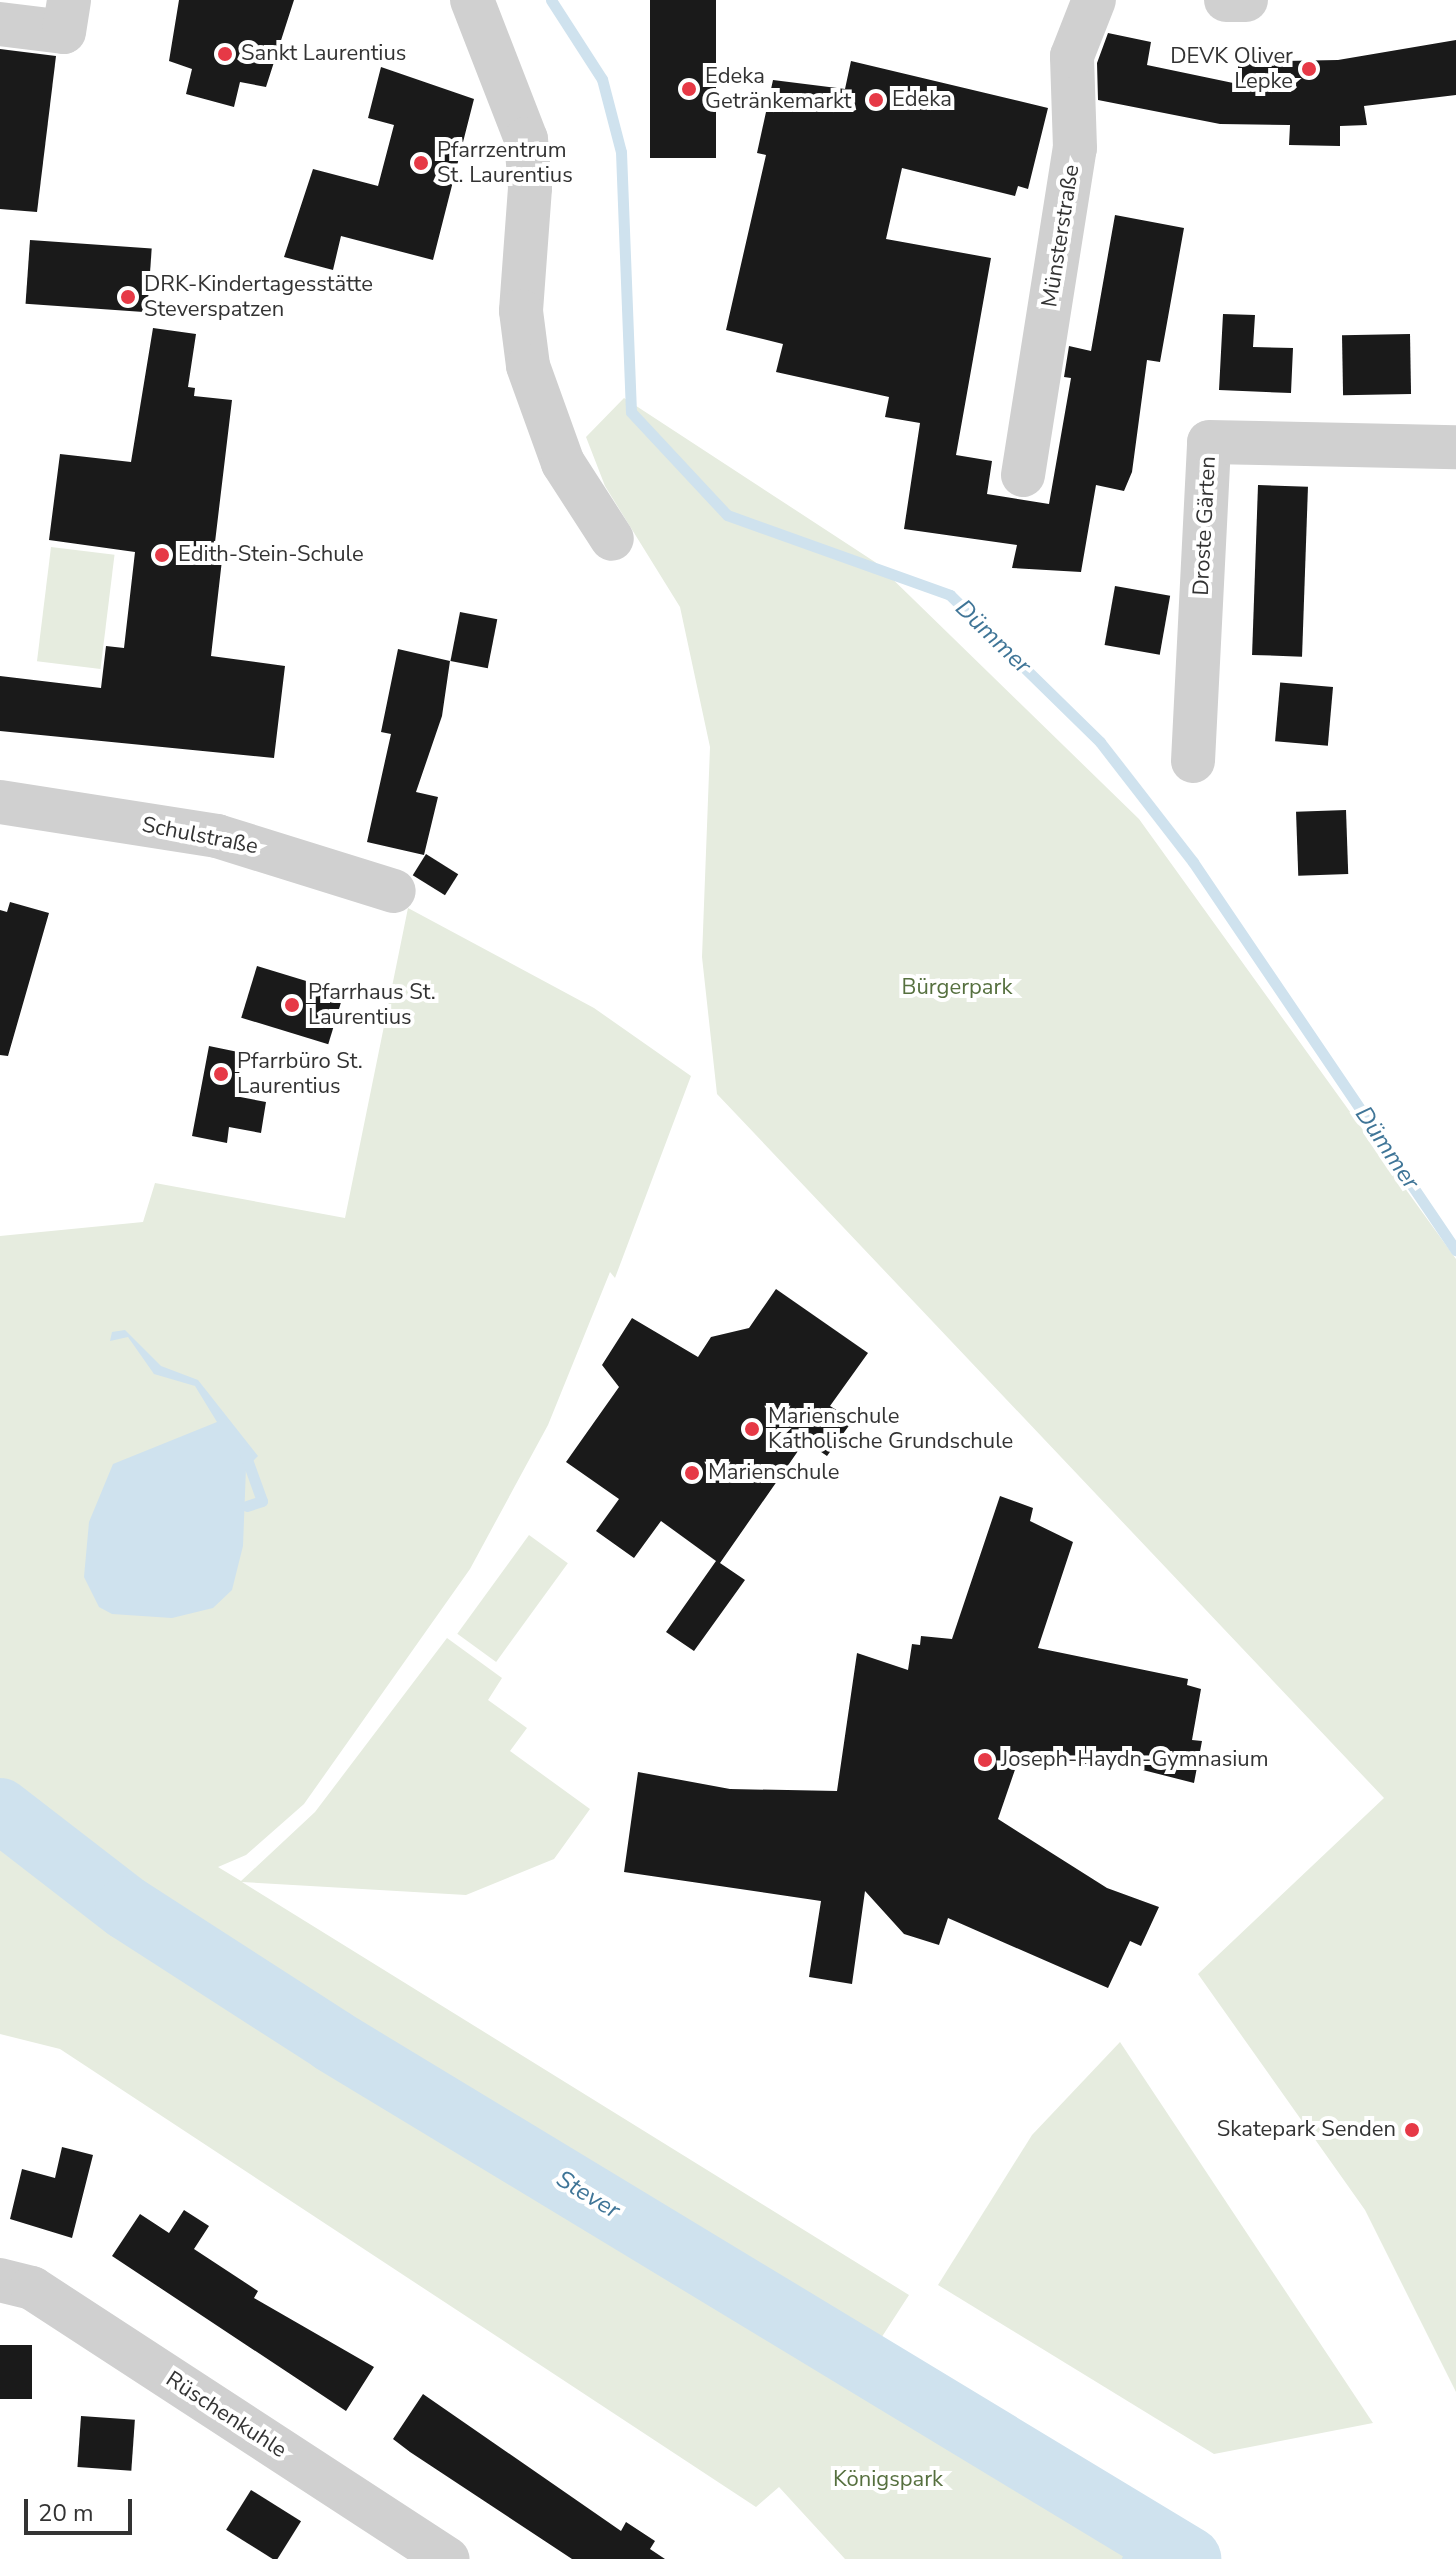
<!DOCTYPE html>
<meta charset="utf-8">
<style>
body{margin:0}
#map{position:relative;width:1456px;height:2559px;overflow:hidden;background:#fff;font-family:"Nunito Sans",sans-serif}
div>[style]{position:absolute}
.green>*{inset:0;background:#e6ecdf;transform-origin:0 0}
.water>*{inset:0;background:#cfe2ee}
.stream>*{height:11px;margin:-5.5px;padding:0 5.5px;transform-origin:5.5px;border-radius:5.5px;background:#cfe2ee}
.river>*{height:64px;margin:-32px;padding:0 32px;transform-origin:32px;border-radius:32px;background:#cfe2ee}
.building>*{inset:0;background:#1a1a1a;transform-origin:0 0}
.minor>*{height:44px;margin:-22px;padding:0 22px;transform-origin:22px;border-radius:22px;background:#d0d0d0}
.dots>*{width:22px;height:22px;translate:-50% -50%;box-sizing:border-box;border:4px solid #fff;border-radius:50%}
span{translate:-50% -50%;white-space:nowrap;text-align:center;line-height:1.15;-webkit-text-stroke:8px #fff;paint-order:stroke}
.poi-label{font-size:22px;color:#333}
.left{translate:0 -50%;text-align:left}
.right{translate:-100% -50%;text-align:right}
.street-label{font-size:22px;color:#333}
.park-label{font-size:22px;color:#56703f}
.water-label{font-size:24px;color:#3f7597;font-style:italic}
.scale{position:absolute;left:24px;top:2499px;width:108px;height:36px;box-sizing:border-box;border:4px solid #333;border-top:0;padding-left:10px;font-size:24px;line-height:28px;white-space:nowrap;color:#333;-webkit-text-stroke:6px #fff;paint-order:stroke}
</style>
<div id="map">
<div class="green">
<div style="clip-path:polygon(624px 398px,875px 562px,1139px 819px,1456px 1259px,1456px 2392px,1365px 2210px,1198px 1974px,1384px 1798px,717px 1094px,702px 957px,710px 747px,680px 607px,605px 486px,586px 437px)"></div>
<div style="left:51px;top:547px;width:64px;height:115px;rotate:7deg"></div>
<div style="clip-path:polygon(408px 908px,594px 1008px,691px 1076px,615px 1278px,610px 1272px,548px 1425px,470px 1569px,304px 1804px,246px 1855px,218px 1867px,241px 1881px,315px 1812px,447px 1638px,502px 1678px,488px 1700px,527px 1728px,510px 1751px,590px 1809px,554px 1859px,466px 1895px,242px 1882px,909px 2295px,861px 2369px,1161px 2559px,845px 2559px,779px 2487px,756px 2507px,60px 2049px,0 2034px,0 1236px,143px 1222px,155px 1183px,345px 1218px)"></div>
<div style="left:529px;top:1535px;width:48px;height:122px;rotate:36deg"></div>
<div style="clip-path:polygon(1120px 2042px,1373px 2423px,1214px 2454px,938px 2285px,1032px 2135px)"></div>
</div>
<div class="water">
<div style="clip-path:polygon(125px 1330px,161px 1366px,198px 1380px,258px 1456px,246px 1468px,243px 1546px,232px 1590px,213px 1608px,172px 1618px,112px 1614px,99px 1607px,84px 1577px,89px 1522px,113px 1464px,217px 1422px,195px 1386px,154px 1374px,128px 1337px,110px 1341px,112px 1332px)"></div>
</div>
<div class="stream">
<div style="left:551px;top:0;width:94px;rotate:57.2deg"></div>
<div style="left:602px;top:79px;width:75px;rotate:75.4deg"></div>
<div style="left:621px;top:152px;width:260px;rotate:87.8deg"></div>
<div style="left:631px;top:412px;width:141px;rotate:47deg"></div>
<div style="left:727px;top:515px;width:237px;rotate:19.7deg"></div>
<div style="left:950px;top:595px;width:210px;rotate:44.4deg"></div>
<div style="left:1100px;top:742px;width:152px;rotate:52.2deg"></div>
<div style="left:1193px;top:862px;width:469px;rotate:55.9deg"></div>
<div style="left:244px;top:1451px;width:53px;rotate:70.2deg"></div>
<div style="left:262px;top:1501px;width:16px;rotate:162deg"></div>
<div style="left:1127px;top:2559px;width:51px;rotate:-9.1deg"></div>
</div>
<div class="river">
<div style="left:0;top:1810px;width:160px;rotate:37.7deg"></div>
<div style="left:127px;top:1908px;width:245px;rotate:32.8deg"></div>
<div style="left:333px;top:2041px;width:1001px;rotate:31.18deg"></div>
</div>
<div class="building">
<div style="clip-path:polygon(179px 0,294px 0,266px 87px,240px 82px,234px 107px,186px 94px,192px 69px,169px 61px)"></div>
<div style="left:650px;top:0;width:66px;height:158px"></div>
<div style="clip-path:polygon(1108px 33px,1151px 42px,1147px 65px,1238px 84px,1238px 62px,1338px 60px,1456px 40px,1456px 95px,1364px 106px,1367px 125px,1340px 126px,1340px 146px,1289px 145px,1290px 125px,1220px 124px,1098px 100px,1097px 63px)"></div>
<div style="clip-path:polygon(0 49px,56px 56px,37px 212px,0 209px)"></div>
<div style="clip-path:polygon(851px 61px,1048px 108px,1028px 189px,1018px 186px,1015px 196px,902px 168px,886px 239px,991px 258px,956px 455px,992px 461px,987px 494px,1049px 504px,1071px 378px,1064px 377px,1069px 346px,1091px 351px,1115px 215px,1184px 228px,1160px 362px,1147px 360px,1132px 472px,1124px 491px,1096px 485px,1081px 572px,1012px 568px,1017px 545px,904px 529px,920px 423px,885px 417px,889px 397px,776px 372px,783px 344px,726px 330px,766px 155px,757px 153px,773px 80px,845px 89px)"></div>
<div style="clip-path:polygon(381px 67px,474px 99px,433px 260px,341px 236px,333px 270px,284px 257px,313px 169px,378px 186px,394px 125px,368px 118px)"></div>
<div style="left:30px;top:240px;width:122px;height:64px;rotate:4deg"></div>
<div style="clip-path:polygon(1223px 314px,1255px 315px,1253px 347px,1293px 348px,1291px 393px,1219px 390px)"></div>
<div style="clip-path:polygon(153px 328px,196px 334px,188px 387px,195px 388px,194px 396px,232px 400px,213px 559px,222px 560px,211px 656px,285px 666px,274px 758px,0 731px,0 676px,101px 688px,106px 646px,124px 648px,135px 552px,49px 540px,60px 454px,131px 462px)"></div>
<div style="left:1410px;top:334px;width:60px;height:68px;rotate:89deg"></div>
<div style="left:1258px;top:485px;width:50px;height:170px;rotate:2deg"></div>
<div style="left:1115px;top:586px;width:56px;height:60px;rotate:10deg"></div>
<div style="left:460px;top:612px;width:38px;height:50px;rotate:11deg"></div>
<div style="clip-path:polygon(398px 649px,450px 661px,442px 716px,416px 792px,438px 797px,424px 855px,367px 842px,391px 734px,381px 732px)"></div>
<div style="left:1333px;top:687px;width:59px;height:53px;rotate:95deg"></div>
<div style="left:1346px;top:810px;width:64px;height:50px;rotate:88deg"></div>
<div style="left:426px;top:854px;width:38px;height:25px;rotate:32deg"></div>
<div style="clip-path:polygon(10px 902px,49px 913px,8px 1056px,0 1055px,0 910px,7px 912px)"></div>
<div style="left:257px;top:966px;width:91px;height:54px;rotate:17deg"></div>
<div style="clip-path:polygon(209px 1046px,243px 1053px,235px 1096px,266px 1102px,261px 1133px,229px 1127px,227px 1143px,192px 1136px)"></div>
<div style="clip-path:polygon(776px 1289px,868px 1353px,830px 1406px,853px 1420px,827px 1456px,805px 1441px,720px 1563px,745px 1580px,694px 1651px,666px 1632px,716px 1561px,661px 1521px,634px 1558px,596px 1531px,619px 1499px,566px 1462px,619px 1387px,602px 1365px,632px 1318px,698px 1357px,711px 1337px,749px 1328px)"></div>
<div style="clip-path:polygon(1000px 1496px,1033px 1508px,1030px 1521px,1073px 1542px,1038px 1648px,1188px 1679px,1187px 1685px,1201px 1689px,1192px 1740px,1202px 1741px,1194px 1783px,1135px 1768px,1019px 1758px,998px 1819px,1107px 1888px,1159px 1907px,1141px 1946px,1130px 1941px,1108px 1988px,948px 1918px,939px 1945px,904px 1934px,865px 1891px,852px 1984px,809px 1977px,821px 1901px,624px 1872px,638px 1772px,730px 1789px,837px 1791px,857px 1653px,908px 1670px,912px 1644px,920px 1645px,921px 1636px,952px 1639px)"></div>
<div style="clip-path:polygon(62px 2147px,93px 2155px,72px 2238px,10px 2219px,22px 2169px,55px 2178px)"></div>
<div style="clip-path:polygon(184px 2210px,209px 2226px,194px 2249px,258px 2291px,254px 2298px,374px 2367px,346px 2411px,112px 2256px,140px 2214px,169px 2233px)"></div>
<div style="left:0;top:2345px;width:32px;height:54px"></div>
<div style="clip-path:polygon(423px 2394px,621px 2531px,626px 2522px,655px 2541px,650px 2549px,665px 2559px,572px 2559px,410px 2452px,393px 2439px)"></div>
<div style="left:81px;top:2416px;width:54px;height:51px;rotate:4deg"></div>
<div style="left:251px;top:2490px;width:59px;height:47px;rotate:32deg"></div>
</div>
<div class="minor">
<div style="left:472px;top:0;width:149px;rotate:68.8deg"></div>
<div style="left:526px;top:139px;width:49px;rotate:85.3deg"></div>
<div style="left:530px;top:188px;width:123px;rotate:94.2deg"></div>
<div style="left:521px;top:311px;width:55px;rotate:82.7deg"></div>
<div style="left:528px;top:366px;width:103px;rotate:70.2deg"></div>
<div style="left:563px;top:463px;width:90px;rotate:57.2deg"></div>
<div style="left:1226px;top:0;width:20px"></div>
<div style="left:0;top:24px;width:64px;rotate:7.1deg"></div>
<div style="left:64px;top:32px;width:32px;rotate:-81deg"></div>
<div style="left:1023px;top:475px;width:331px;rotate:-81deg"></div>
<div style="left:1075px;top:148px;width:92px;rotate:-91.9deg"></div>
<div style="left:1072px;top:56px;width:60px;rotate:-68.6deg"></div>
<div style="left:1193px;top:761px;width:319px;rotate:-87.1deg"></div>
<div style="left:1209px;top:442px;width:247px;rotate:1.2deg"></div>
<div style="left:0;top:802px;width:220px;rotate:8.9deg"></div>
<div style="left:217px;top:836px;width:185px;rotate:17.3deg"></div>
<div style="left:0;top:2280px;width:33px;rotate:14deg"></div>
<div style="left:32px;top:2288px;width:496px;rotate:33.1deg"></div>
</div>
<div class="dots">
<div style="left:225px;top:54px;background:#e63946"></div>
<div style="left:1309px;top:69px;background:#e63946"></div>
<div style="left:689px;top:89px;background:#e63946"></div>
<div style="left:876px;top:100px;background:#e63946"></div>
<div style="left:421px;top:163px;background:#e63946"></div>
<div style="left:128px;top:297px;background:#e63946"></div>
<div style="left:162px;top:555px;background:#e63946"></div>
<div style="left:292px;top:1005px;background:#e63946"></div>
<div style="left:221px;top:1074px;background:#e63946"></div>
<div style="left:752px;top:1429px;background:#e63946"></div>
<div style="left:692px;top:1473px;background:#e63946"></div>
<div style="left:985px;top:1760px;background:#e63946"></div>
<div style="left:1412px;top:2130px;background:#e63946"></div>
</div>
<div class="poi-label">
<span class="left" style="left:241px;top:54px">Sankt Laurentius</span>
<span class="right" style="left:1293px;top:69px">DEVK Oliver<br>Lepke</span>
<span class="left" style="left:705px;top:89px">Edeka<br>Getränkemarkt</span>
<span class="left" style="left:892px;top:100px">Edeka</span>
<span class="left" style="left:437px;top:163px">Pfarrzentrum<br>St. Laurentius</span>
<span class="left" style="left:144px;top:297px">DRK-Kindertagesstätte<br>Steverspatzen</span>
<span class="left" style="left:178px;top:555px">Edith-Stein-Schule</span>
<span class="left" style="left:308px;top:1005px">Pfarrhaus St.<br>Laurentius</span>
<span class="left" style="left:237px;top:1074px">Pfarrbüro St.<br>Laurentius</span>
<span class="left" style="left:768px;top:1429px">Marienschule<br>Katholische Grundschule</span>
<span class="left" style="left:708px;top:1473px">Marienschule</span>
<span class="left" style="left:1001px;top:1760px">Joseph-Haydn-Gymnasium</span>
<span class="right" style="left:1396px;top:2130px">Skatepark Senden</span>
</div>
<div class="street-label">
<span style="left:1061px;top:236px;rotate:-81deg">Münsterstraße</span>
<span style="left:1205px;top:526px;rotate:-87deg">Droste Gärten</span>
<span style="left:200px;top:836px;rotate:11deg">Schulstraße</span>
<span style="left:226px;top:2415px;rotate:33deg">Rüschenkuhle</span>
</div>
<div class="park-label">
<span style="left:957px;top:988px">Bürgerpark</span>
<span style="left:888px;top:2480px">Königspark</span>
</div>
<div class="water-label">
<span style="left:993px;top:637px;rotate:44deg">Dümmer</span>
<span style="left:1387px;top:1148px;rotate:56deg">Dümmer</span>
<span style="left:588px;top:2195px;rotate:31deg">Stever</span>
</div>
<div class="scale">20 m</div>
</div>
